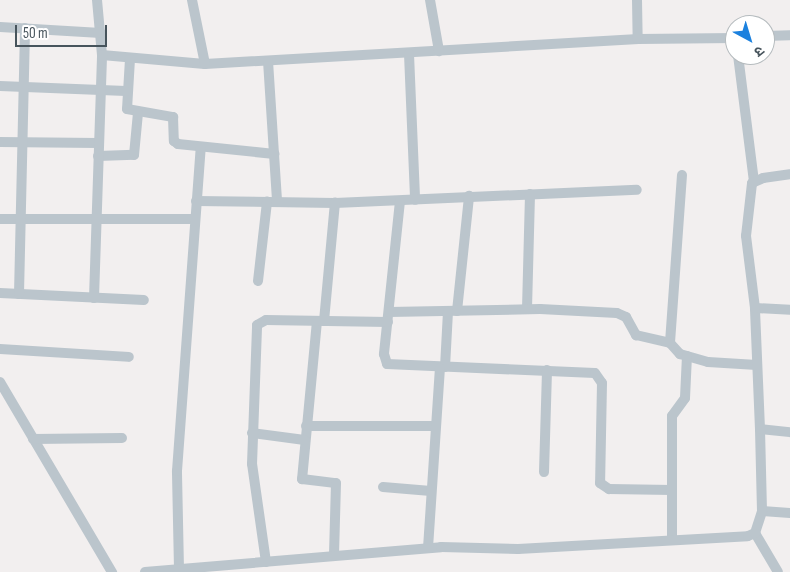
<!DOCTYPE html>
<meta charset="utf-8">
<style>
body{margin:0}
#map{position:relative;width:790px;height:572px;overflow:hidden;background:#f2efef;font-family:"Sofia Sans Condensed","Noto Sans Devanagari",sans-serif}
div>[style]{position:absolute}
.street>*{height:10px;margin:-5px;padding:0 5px;transform-origin:5px;border-radius:5px;background:#bbc5cc}
span{translate:-50% -50%;white-space:nowrap;text-align:center;line-height:1.15;-webkit-text-stroke:4px #fff;paint-order:stroke}
.north{position:absolute;left:725px;top:15px;width:50px;height:50px;box-sizing:border-box;background:#fff;border:1px solid #b5bbbe;border-radius:50%;rotate:141deg;font-size:14px;font-weight:700;line-height:20px;text-align:center;color:#47545c}
.north::after{content:'';display:block;margin:auto;width:18px;height:22px;background:#1c81de;clip-path:polygon(50% 0,100% 100%,50% 72%,0 100%)}
.scale{position:absolute;left:15px;top:25px;width:92px;height:22px;box-sizing:border-box;border:2px solid #47545c;border-top:0;padding-left:6px;font-size:15px;line-height:18px;white-space:nowrap;color:#47545c;-webkit-text-stroke:4px #fff;paint-order:stroke}
</style>
<div id="map">
<div class="street">
<div style="left:97px;top:0;width:55px;rotate:84.8deg"></div>
<div style="left:102px;top:55px;width:103px;rotate:5deg"></div>
<div style="left:205px;top:64px;width:434px;rotate:-3.3deg"></div>
<div style="left:638px;top:39px;width:97px;rotate:-0.6deg"></div>
<div style="left:192px;top:0;width:65px;rotate:78.5deg"></div>
<div style="left:430px;top:0;width:52px;rotate:80deg"></div>
<div style="left:637px;top:0;width:39px;rotate:89deg"></div>
<div style="left:0;top:27px;width:101px;rotate:3.4deg"></div>
<div style="left:765px;top:36px;width:25px;rotate:-2deg"></div>
<div style="left:409px;top:54px;width:146px;rotate:87.6deg"></div>
<div style="left:738px;top:55px;width:128px;rotate:82.8deg"></div>
<div style="left:130px;top:59px;width:50px;rotate:93.4deg"></div>
<div style="left:127px;top:109px;width:47px;rotate:9.9deg"></div>
<div style="left:173px;top:117px;width:24px;rotate:88deg"></div>
<div style="left:174px;top:141px;width:5px;rotate:37deg"></div>
<div style="left:178px;top:144px;width:97px;rotate:5.9deg"></div>
<div style="left:268px;top:61px;width:141px;rotate:86.3deg"></div>
<div style="left:0;top:86px;width:126px;rotate:2.3deg"></div>
<div style="left:0;top:142px;width:98px;rotate:0.6deg"></div>
<div style="left:98px;top:156px;width:36px;rotate:-2deg"></div>
<div style="left:134px;top:155px;width:42px;rotate:-84.6deg"></div>
<div style="left:682px;top:175px;width:168px;rotate:94.1deg"></div>
<div style="left:670px;top:343px;width:15px;rotate:48deg"></div>
<div style="left:680px;top:354px;width:29px;rotate:16deg"></div>
<div style="left:708px;top:362px;width:49px;rotate:3.5deg"></div>
<div style="left:196px;top:201px;width:139px;rotate:0.8deg"></div>
<div style="left:335px;top:203px;width:302px;rotate:-2.5deg"></div>
<div style="left:400px;top:201px;width:154px;rotate:96deg"></div>
<div style="left:384px;top:354px;width:10px;rotate:73deg"></div>
<div style="left:387px;top:364px;width:208px;rotate:2.5deg"></div>
<div style="left:595px;top:373px;width:12px;rotate:55deg"></div>
<div style="left:602px;top:383px;width:100px;rotate:91.1deg"></div>
<div style="left:600px;top:483px;width:11px;rotate:34deg"></div>
<div style="left:609px;top:489px;width:63px;rotate:0.9deg"></div>
<div style="left:0;top:219px;width:195px"></div>
<div style="left:258px;top:281px;width:80px;rotate:-83.5deg"></div>
<div style="left:0;top:293px;width:144px;rotate:2.8deg"></div>
<div style="left:19px;top:294px;width:266px;rotate:-88.7deg"></div>
<div style="left:94px;top:298px;width:243px;rotate:-88.1deg"></div>
<div style="left:755px;top:308px;width:35px;rotate:3deg"></div>
<div style="left:527px;top:309px;width:115px;rotate:-88.5deg"></div>
<div style="left:457px;top:311px;width:116px;rotate:-84deg"></div>
<div style="left:389px;top:312px;width:151px;rotate:-1.1deg"></div>
<div style="left:540px;top:309px;width:77px;rotate:3deg"></div>
<div style="left:617px;top:313px;width:10px;rotate:24deg"></div>
<div style="left:626px;top:317px;width:21px;rotate:61deg"></div>
<div style="left:636px;top:335px;width:35px;rotate:13deg"></div>
<div style="left:317px;top:321px;width:159px;rotate:95.4deg"></div>
<div style="left:302px;top:479px;width:34px;rotate:7deg"></div>
<div style="left:336px;top:483px;width:73px;rotate:91.6deg"></div>
<div style="left:324px;top:321px;width:119px;rotate:-84.7deg"></div>
<div style="left:0;top:349px;width:129px;rotate:3.5deg"></div>
<div style="left:445px;top:367px;width:56px;rotate:-86.9deg"></div>
<div style="left:0;top:382px;width:221px;rotate:59.5deg"></div>
<div style="left:306px;top:426px;width:128px"></div>
<div style="left:760px;top:429px;width:30px;rotate:6deg"></div>
<div style="left:252px;top:433px;width:53px;rotate:7.5deg"></div>
<div style="left:33px;top:439px;width:89px;rotate:-0.6deg"></div>
<div style="left:544px;top:472px;width:102px;rotate:-88.3deg"></div>
<div style="left:383px;top:487px;width:48px;rotate:4.8deg"></div>
<div style="left:762px;top:511px;width:28px;rotate:4deg"></div>
<div style="left:755px;top:533px;width:45px;rotate:59.5deg"></div>
<div style="left:672px;top:540px;width:124px;rotate:-90deg"></div>
<div style="left:672px;top:416px;width:22px;rotate:-54deg"></div>
<div style="left:685px;top:398px;width:42px;rotate:-87.3deg"></div>
<div style="left:428px;top:548px;width:180px;rotate:-86.2deg"></div>
<div style="left:266px;top:562px;width:99px;rotate:-98.1deg"></div>
<div style="left:252px;top:464px;width:139px;rotate:-87.9deg"></div>
<div style="left:257px;top:325px;width:10px;rotate:-29deg"></div>
<div style="left:266px;top:320px;width:122px;rotate:0.9deg"></div>
<div style="left:179px;top:569px;width:98px;rotate:-91.2deg"></div>
<div style="left:177px;top:471px;width:324px;rotate:-85.8deg"></div>
<div style="left:145px;top:572px;width:297px;rotate:-4.8deg"></div>
<div style="left:441px;top:547px;width:77px;rotate:1.5deg"></div>
<div style="left:518px;top:549px;width:230px;rotate:-3.2deg"></div>
<div style="left:748px;top:536px;width:8px;rotate:-23deg"></div>
<div style="left:755px;top:533px;width:23px;rotate:-72deg"></div>
<div style="left:762px;top:511px;width:82px;rotate:-91.4deg"></div>
<div style="left:760px;top:429px;width:121px;rotate:-92.4deg"></div>
<div style="left:755px;top:308px;width:73px;rotate:-97.1deg"></div>
<div style="left:746px;top:236px;width:53px;rotate:-83.5deg"></div>
<div style="left:752px;top:183px;width:12px;rotate:-24deg"></div>
<div style="left:763px;top:178px;width:27px;rotate:-8deg"></div>
</div>
<div class="north">उ</div>
<div class="scale">50 m</div>
</div>
